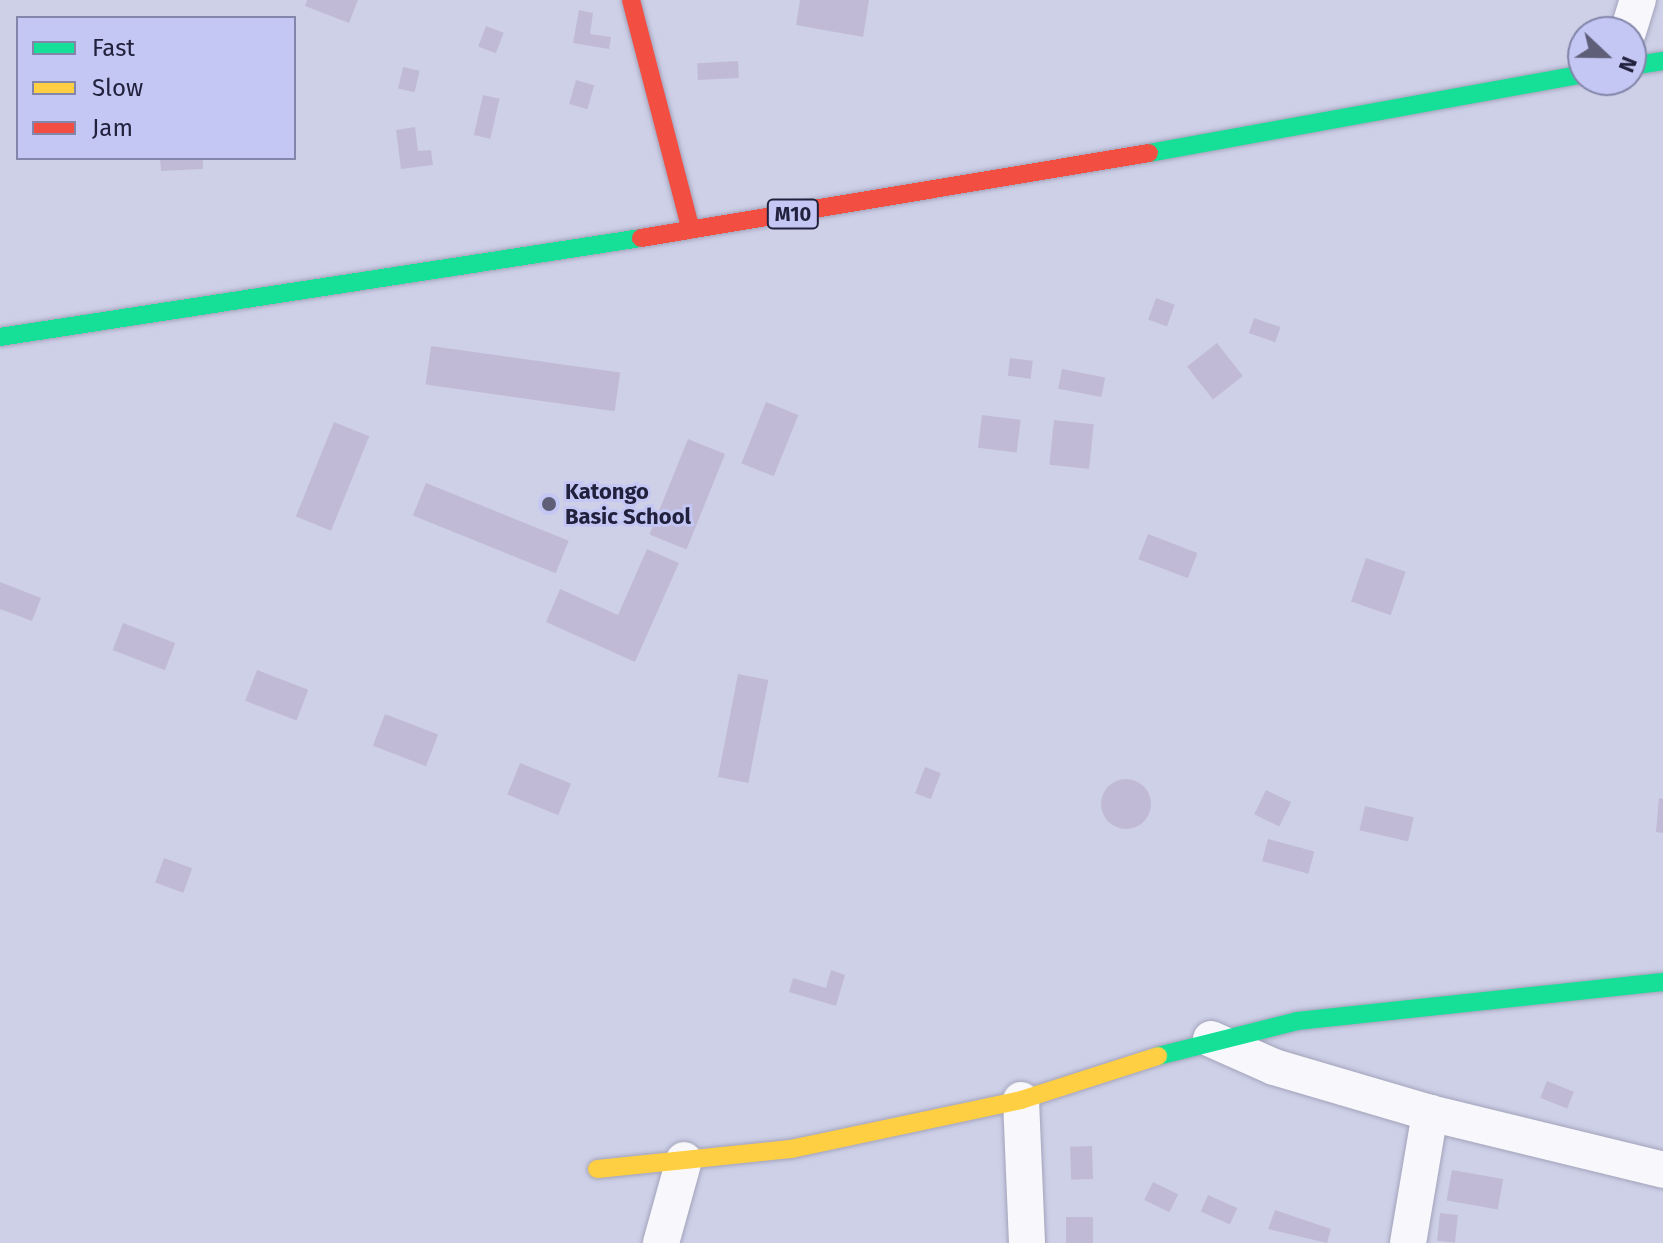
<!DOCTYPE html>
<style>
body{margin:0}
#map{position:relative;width:1663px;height:1243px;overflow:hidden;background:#ced0e8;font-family:"Fira Sans",sans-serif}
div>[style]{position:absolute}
.building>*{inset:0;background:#c1bad6;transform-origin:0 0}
.round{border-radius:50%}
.roads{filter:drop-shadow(0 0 2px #a2a3ba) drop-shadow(0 0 2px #a2a3ba)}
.street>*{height:36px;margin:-18px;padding:0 18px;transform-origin:18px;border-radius:18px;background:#f8f8fc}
.fast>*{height:18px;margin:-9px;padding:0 9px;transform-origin:9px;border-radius:9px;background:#16e098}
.slow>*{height:18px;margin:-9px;padding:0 9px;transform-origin:9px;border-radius:9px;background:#ffcf43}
.jam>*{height:18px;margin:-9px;padding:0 9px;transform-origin:9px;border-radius:9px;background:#f24e42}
.dots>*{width:22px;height:22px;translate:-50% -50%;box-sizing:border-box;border:4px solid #c4c7f3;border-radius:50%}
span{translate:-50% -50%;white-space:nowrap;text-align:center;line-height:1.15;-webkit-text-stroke:6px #c4c7f3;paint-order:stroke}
.shield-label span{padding:2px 6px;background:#c4c7f3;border:2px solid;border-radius:6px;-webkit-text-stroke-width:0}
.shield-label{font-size:20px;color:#21213d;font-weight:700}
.poi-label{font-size:22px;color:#21213d;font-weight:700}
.left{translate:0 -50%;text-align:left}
.legend{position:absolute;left:16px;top:16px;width:280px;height:144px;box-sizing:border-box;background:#c4c7f3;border:2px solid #8385aa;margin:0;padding:10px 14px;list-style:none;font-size:24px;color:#21213d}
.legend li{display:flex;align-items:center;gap:16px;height:40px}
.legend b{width:40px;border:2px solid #8385aa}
.north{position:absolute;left:1567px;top:16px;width:80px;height:80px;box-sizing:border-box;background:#c4c7f3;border:2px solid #8385aa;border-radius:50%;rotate:112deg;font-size:22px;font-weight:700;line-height:32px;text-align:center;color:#21213d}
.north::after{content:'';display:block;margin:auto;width:28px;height:36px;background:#5e5e79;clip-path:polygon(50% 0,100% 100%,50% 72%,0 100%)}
</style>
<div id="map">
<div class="building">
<div style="clip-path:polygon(307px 0,358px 0,349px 23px,305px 6px)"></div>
<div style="clip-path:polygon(800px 0,869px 0,863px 37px,796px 25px)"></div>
<div style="clip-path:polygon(579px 10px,593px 13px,590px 34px,611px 37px,609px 49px,573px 43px)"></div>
<div style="left:486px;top:26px;width:19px;height:22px;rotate:21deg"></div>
<div style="left:738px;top:61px;width:17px;height:41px;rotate:87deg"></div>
<div style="left:403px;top:67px;width:17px;height:22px;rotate:13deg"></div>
<div style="left:576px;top:80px;width:19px;height:25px;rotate:16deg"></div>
<div style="left:483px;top:95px;width:17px;height:41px;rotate:13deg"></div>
<div style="clip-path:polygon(415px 127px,418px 151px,431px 150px,433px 165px,401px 169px,396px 130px)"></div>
<div style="clip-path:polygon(160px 158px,203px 158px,203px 169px,161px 171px)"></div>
<div style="left:1156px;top:298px;width:20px;height:23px;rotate:20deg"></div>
<div style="left:1254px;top:318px;width:28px;height:16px;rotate:19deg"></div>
<div style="left:1217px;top:343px;width:42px;height:38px;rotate:52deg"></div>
<div style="left:431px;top:346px;width:191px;height:39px;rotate:8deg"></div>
<div style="left:1010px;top:358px;width:23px;height:18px;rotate:7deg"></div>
<div style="left:1062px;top:369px;width:44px;height:20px;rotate:11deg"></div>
<div style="left:766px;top:402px;width:35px;height:66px;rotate:22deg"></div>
<div style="left:982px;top:415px;width:39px;height:33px;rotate:7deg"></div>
<div style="left:1054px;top:420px;width:40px;height:45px;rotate:6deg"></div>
<div style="left:334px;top:422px;width:38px;height:102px;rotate:22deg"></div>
<div style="left:688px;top:439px;width:40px;height:103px;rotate:22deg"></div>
<div style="left:426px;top:483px;width:154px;height:35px;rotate:22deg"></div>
<div style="left:1148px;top:534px;width:53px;height:27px;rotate:21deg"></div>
<div style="clip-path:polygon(647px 549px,679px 563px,635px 662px,546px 622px,560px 589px,618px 615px)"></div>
<div style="left:1366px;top:558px;width:42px;height:46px;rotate:19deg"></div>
<div style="clip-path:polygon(0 582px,41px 598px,32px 621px,0 609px)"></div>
<div style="left:123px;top:623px;width:56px;height:29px;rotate:21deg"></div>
<div style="left:257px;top:670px;width:55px;height:33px;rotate:21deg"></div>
<div style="left:738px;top:674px;width:31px;height:105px;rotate:11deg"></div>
<div style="left:385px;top:714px;width:57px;height:34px;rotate:21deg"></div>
<div style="left:520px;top:763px;width:55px;height:34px;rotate:22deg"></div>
<div style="left:925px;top:767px;width:17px;height:28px;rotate:21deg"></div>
<div class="round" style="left:1101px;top:779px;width:50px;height:50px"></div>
<div style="left:1266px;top:790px;width:28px;height:27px;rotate:26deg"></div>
<div style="clip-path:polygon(1659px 798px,1663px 799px,1663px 833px,1656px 832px)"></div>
<div style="left:1365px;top:806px;width:50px;height:25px;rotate:13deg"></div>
<div style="left:1268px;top:839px;width:48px;height:23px;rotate:15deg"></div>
<div style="left:164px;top:858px;width:30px;height:26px;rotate:20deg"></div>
<div style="clip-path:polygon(831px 970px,845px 975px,836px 1006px,789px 992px,793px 978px,826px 988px)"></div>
<div style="left:1547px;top:1081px;width:29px;height:18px;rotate:22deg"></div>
<div style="left:1092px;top:1146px;width:33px;height:22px;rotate:88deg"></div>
<div style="left:1452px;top:1170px;width:52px;height:31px;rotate:10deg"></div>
<div style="left:1153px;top:1182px;width:28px;height:20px;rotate:26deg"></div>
<div style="left:1208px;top:1195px;width:32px;height:18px;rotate:24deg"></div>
<div style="clip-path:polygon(1275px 1210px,1331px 1229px,1327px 1243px,1268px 1229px)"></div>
<div style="left:1440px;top:1213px;width:18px;height:28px;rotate:6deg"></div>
<div style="left:1093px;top:1217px;width:26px;height:27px;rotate:90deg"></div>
</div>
<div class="roads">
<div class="street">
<div style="left:1628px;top:32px;width:34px;rotate:-73deg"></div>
<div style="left:1211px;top:1039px;width:69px;rotate:24deg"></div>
<div style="left:1274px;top:1067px;width:163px;rotate:16.4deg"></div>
<div style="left:1430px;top:1113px;width:240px;rotate:13.7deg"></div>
<div style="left:1021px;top:1100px;width:143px;rotate:87.6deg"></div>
<div style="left:661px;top:1243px;width:86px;rotate:-74.5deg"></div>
<div style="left:1408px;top:1243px;width:132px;rotate:-80.4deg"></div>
</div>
<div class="fast">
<div style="left:1631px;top:66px;width:32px;rotate:-9deg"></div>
<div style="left:1149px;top:153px;width:441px;rotate:-10.3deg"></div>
<div style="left:0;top:337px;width:649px;rotate:-8.78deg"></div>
<div style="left:1158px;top:1056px;width:143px;rotate:-14.1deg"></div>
<div style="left:1297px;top:1021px;width:368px;rotate:-6.1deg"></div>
</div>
<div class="slow">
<div style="left:597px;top:1169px;width:195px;rotate:-5.9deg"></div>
<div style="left:791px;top:1149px;width:235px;rotate:-12deg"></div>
<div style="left:1021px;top:1100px;width:144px;rotate:-17.8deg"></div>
</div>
<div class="jam">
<div style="left:631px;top:0;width:235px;rotate:75.4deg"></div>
<div style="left:641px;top:238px;width:515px;rotate:-9.5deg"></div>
</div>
</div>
<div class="dots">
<div style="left:549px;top:504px;background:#5e5e79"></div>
</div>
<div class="shield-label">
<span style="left:793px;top:214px">M10</span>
</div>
<div class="poi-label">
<span class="left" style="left:565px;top:504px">Katongo<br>Basic School</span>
</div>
<ul class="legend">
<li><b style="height:10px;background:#16e098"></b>Fast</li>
<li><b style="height:10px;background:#ffcf43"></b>Slow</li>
<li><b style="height:10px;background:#f24e42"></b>Jam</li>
</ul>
<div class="north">N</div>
</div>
